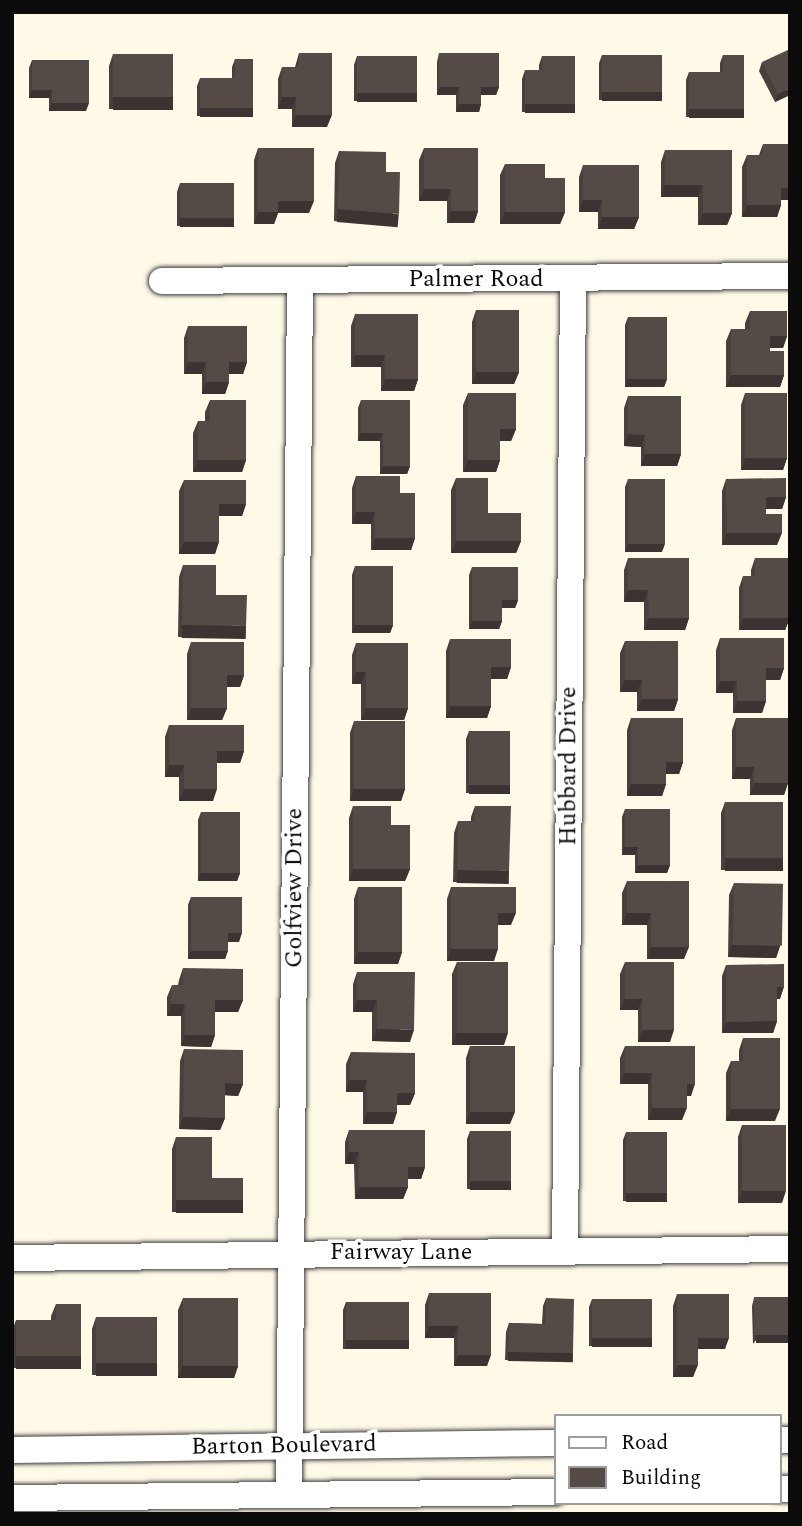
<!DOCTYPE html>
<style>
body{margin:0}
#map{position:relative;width:802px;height:1526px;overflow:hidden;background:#fff9e8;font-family:Spectral,serif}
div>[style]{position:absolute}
.roads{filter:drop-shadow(0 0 2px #3e3e3e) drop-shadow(0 0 2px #3e3e3e)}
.minor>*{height:26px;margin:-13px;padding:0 13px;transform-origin:13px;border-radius:13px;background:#fff}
.wall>*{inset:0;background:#48403d}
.shaded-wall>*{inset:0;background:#3b3432;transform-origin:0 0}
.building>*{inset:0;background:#544b47;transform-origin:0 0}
span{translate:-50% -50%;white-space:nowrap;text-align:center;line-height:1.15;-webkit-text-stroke:7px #fff;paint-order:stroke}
.street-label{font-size:24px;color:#0b0b0b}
.frame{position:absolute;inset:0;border:14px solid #0b0b0b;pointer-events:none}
.legend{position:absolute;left:554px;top:1414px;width:228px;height:91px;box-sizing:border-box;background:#fff;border:2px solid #9d9d9d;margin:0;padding:9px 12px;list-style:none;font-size:21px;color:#0b0b0b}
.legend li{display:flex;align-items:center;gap:14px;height:35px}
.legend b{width:35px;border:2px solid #9d9d9d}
</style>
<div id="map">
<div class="roads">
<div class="minor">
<div style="left:162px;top:281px;width:628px;rotate:-0.46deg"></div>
<div style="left:565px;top:1252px;width:973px;rotate:-89.53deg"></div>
<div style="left:12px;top:1258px;width:778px;rotate:-0.66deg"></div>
<div style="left:779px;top:1440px;width:11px"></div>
<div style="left:12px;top:1450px;width:543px;rotate:-0.74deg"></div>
<div style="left:779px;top:1489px;width:11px"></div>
<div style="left:289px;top:1495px;width:1214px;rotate:-89.48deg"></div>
<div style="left:12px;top:1498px;width:543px;rotate:-0.63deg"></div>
</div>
</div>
<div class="wall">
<div style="clip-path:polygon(299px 53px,327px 127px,292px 127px,292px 109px,278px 109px,278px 79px,282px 67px,295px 67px)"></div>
<div style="clip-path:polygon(439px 53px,499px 87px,496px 95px,481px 95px,481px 104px,479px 112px,456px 112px,456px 95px,437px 95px,437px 62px)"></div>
<div style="clip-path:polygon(113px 54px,173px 97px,169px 109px,109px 109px,109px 66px)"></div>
<div style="clip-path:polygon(602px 55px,662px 92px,659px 100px,599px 100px,599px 63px)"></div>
<div style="clip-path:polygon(723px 55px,744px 109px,741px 117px,686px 117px,686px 80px,689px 72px,720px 72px,720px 63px)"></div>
<div style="clip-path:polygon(357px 56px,417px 93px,414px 101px,354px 101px,354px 65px)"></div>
<div style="clip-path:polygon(542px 56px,575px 104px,572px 112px,522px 112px,522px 79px,525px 70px,539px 70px,539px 65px)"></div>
<div style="clip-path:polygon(235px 59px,253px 108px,250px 116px,197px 116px,197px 86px,200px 78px,232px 78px,232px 67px)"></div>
<div style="clip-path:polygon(32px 60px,86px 111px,49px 111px,49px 98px,29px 98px,29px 68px)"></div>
<div style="clip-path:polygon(762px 62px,790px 95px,775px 102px,759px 71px)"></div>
<div style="clip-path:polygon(763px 144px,790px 200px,781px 200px,781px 205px,777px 217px,742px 217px,742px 167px,747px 155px,759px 155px)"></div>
<div style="clip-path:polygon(258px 148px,309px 213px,278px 213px,274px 224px,254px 224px,254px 160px)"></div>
<div style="clip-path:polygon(424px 148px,478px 211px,474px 223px,447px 223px,447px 201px,419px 201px,419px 160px)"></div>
<div style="clip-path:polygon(665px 150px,732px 213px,727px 225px,698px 225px,698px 197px,661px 197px,661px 162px)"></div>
<div style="clip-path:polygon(339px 151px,386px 172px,395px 226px,334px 221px,335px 163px)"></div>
<div style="clip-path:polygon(505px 164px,545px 178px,565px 212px,560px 224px,500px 224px,500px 175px)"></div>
<div style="clip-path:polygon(583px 165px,639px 217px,634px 229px,598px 229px,598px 212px,579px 212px,579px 177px)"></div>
<div style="clip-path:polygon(180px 183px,234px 218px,231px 226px,177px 226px,177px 192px)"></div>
<div style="clip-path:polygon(476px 310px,519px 372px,514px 384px,472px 384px,472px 322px)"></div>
<div style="clip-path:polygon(750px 311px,787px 336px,783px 348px,770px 348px,770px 351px,784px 375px,780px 387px,726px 387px,726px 341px,731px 329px,745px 329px,745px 323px)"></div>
<div style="clip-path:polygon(355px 314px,418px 379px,414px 391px,381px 391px,381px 367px,351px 367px,351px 326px)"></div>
<div style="clip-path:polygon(628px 317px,667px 379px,664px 387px,625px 387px,625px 325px)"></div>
<div style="clip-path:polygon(188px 326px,247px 362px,243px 374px,229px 374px,229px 382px,225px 394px,202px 394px,202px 374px,184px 374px,184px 338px)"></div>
<div style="clip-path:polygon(468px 393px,516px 429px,511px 441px,500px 441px,500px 460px,496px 472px,463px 472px,463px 405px)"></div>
<div style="clip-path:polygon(745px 393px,787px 458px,783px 470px,741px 470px,741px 405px)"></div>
<div style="clip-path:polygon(628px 396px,681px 454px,677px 466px,641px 466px,641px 447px,624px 446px,624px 408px)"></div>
<div style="clip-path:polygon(210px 400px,246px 460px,242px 472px,193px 472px,193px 433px,198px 421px,205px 421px,205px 412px)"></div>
<div style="clip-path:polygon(361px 400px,410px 466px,407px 474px,380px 474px,380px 441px,358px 441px,358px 408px)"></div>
<div style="clip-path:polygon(356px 476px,400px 493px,415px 538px,411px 550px,371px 550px,371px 524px,352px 524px,352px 488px)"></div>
<div style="clip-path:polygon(456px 478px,488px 513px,521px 541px,516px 553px,451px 553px,451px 490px)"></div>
<div style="clip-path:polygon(628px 479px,662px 552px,625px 552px,625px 487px)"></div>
<div style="clip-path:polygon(726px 479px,786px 497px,782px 509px,766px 509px,766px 514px,777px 545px,722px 545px,722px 491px)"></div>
<div style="clip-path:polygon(184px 480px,246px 504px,242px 516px,219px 516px,215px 554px,179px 554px,179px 491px)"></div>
<div style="clip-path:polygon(628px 558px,689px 618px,685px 630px,644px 630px,644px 602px,624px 602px,624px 570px)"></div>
<div style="clip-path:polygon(755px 558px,790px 618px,785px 630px,739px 630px,739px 588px,743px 576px,751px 576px,751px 570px)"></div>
<div style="clip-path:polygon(183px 565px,242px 638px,178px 637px,179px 577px)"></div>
<div style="clip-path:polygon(355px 566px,393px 625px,390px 633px,352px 633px,352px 575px)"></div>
<div style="clip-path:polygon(472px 567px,518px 600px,515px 608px,502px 608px,502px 621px,499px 629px,469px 629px,469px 575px)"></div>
<div style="clip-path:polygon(720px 638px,784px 668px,780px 680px,766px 680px,766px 701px,762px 713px,733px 713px,733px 693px,716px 693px,716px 650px)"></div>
<div style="clip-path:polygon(450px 639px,511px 667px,507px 679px,491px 679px,491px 706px,487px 718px,446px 718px,446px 651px)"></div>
<div style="clip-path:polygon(625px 641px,678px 699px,674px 711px,637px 711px,637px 692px,620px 692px,620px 653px)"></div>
<div style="clip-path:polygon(191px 642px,244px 675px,240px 687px,227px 687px,227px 708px,222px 720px,187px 720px,187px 654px)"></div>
<div style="clip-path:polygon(356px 643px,408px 708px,404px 720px,361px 720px,361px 684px,352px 684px,352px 655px)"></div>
<div style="clip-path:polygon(631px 718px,683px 762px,679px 774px,666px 774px,666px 784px,662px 796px,627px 796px,627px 730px)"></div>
<div style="clip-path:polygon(736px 718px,788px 783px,784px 795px,750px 795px,750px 779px,732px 779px,732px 730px)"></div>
<div style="clip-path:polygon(354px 721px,405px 789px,401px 801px,350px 801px,350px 733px)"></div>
<div style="clip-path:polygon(169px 725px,244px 751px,240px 763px,217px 763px,213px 801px,179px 801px,179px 777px,165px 777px,165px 737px)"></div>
<div style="clip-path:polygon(469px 731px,510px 785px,507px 793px,466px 793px,466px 739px)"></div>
<div style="clip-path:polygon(725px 802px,783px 858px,779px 870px,721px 870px,721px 813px)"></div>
<div style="clip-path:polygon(353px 806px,391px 825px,410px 869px,405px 881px,349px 881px,349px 818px)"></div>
<div style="clip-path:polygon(475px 806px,505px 883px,453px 882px,454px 833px,458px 821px,471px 821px,471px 817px)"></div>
<div style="clip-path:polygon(625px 809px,670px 865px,667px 873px,635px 873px,635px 855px,622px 855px,622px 817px)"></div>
<div style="clip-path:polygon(201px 812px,240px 873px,237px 881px,198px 881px,198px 820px)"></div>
<div style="clip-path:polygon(627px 881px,684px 959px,647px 959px,647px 925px,622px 925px,622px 893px)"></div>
<div style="clip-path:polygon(734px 883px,780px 946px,776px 958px,728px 957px,729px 895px)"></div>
<div style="clip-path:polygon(358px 887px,402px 952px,398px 964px,354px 964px,354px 899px)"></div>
<div style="clip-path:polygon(451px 887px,511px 925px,498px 925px,494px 961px,447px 961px,447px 899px)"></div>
<div style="clip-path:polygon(191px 897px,239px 942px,228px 942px,225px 959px,188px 959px,188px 905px)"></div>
<div style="clip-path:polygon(457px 962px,504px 1045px,452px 1045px,452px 974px)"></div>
<div style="clip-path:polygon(625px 962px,670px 1042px,638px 1042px,638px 1010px,620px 1010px,620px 974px)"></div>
<div style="clip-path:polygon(726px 965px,780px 999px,777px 999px,777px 1021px,773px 1033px,722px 1033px,722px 976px)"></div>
<div style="clip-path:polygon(183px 968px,243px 1000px,238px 1012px,215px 1012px,215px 1035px,211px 1047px,181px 1046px,181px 1016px,167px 1016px,167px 997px,172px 985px,178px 985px,179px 980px)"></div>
<div style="clip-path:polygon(357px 972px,410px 1042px,372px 1041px,372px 1012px,353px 1012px,353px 984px)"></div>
<div style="clip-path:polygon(743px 1038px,775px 1121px,726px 1121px,726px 1073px,731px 1061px,739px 1061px,739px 1050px)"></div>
<div style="clip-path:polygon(470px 1046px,510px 1124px,466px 1124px,466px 1058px)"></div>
<div style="clip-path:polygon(625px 1046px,691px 1096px,687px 1096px,682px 1120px,648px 1120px,648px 1084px,620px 1084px,620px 1058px)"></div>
<div style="clip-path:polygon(184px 1049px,243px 1084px,238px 1096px,225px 1095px,225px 1118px,220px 1130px,179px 1129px,180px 1061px)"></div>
<div style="clip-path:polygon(351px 1052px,415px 1093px,410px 1105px,397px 1105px,397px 1112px,393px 1124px,363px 1124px,363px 1092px,346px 1092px,346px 1064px)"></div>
<div style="clip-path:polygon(742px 1125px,782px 1203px,738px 1203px,738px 1137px)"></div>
<div style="clip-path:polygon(349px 1130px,425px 1167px,421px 1179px,408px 1179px,408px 1187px,403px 1199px,355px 1199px,354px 1164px,345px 1164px,345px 1142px)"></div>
<div style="clip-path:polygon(470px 1131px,511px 1181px,508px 1189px,467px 1189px,467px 1139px)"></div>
<div style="clip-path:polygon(626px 1132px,667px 1193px,664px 1201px,623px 1201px,623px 1140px)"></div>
<div style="clip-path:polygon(176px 1137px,212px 1178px,243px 1200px,238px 1212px,172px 1212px,172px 1149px)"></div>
<div style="clip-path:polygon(429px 1293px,491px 1293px,487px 1366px,454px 1366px,454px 1338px,425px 1338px,425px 1305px)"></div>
<div style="clip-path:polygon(677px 1294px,725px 1349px,698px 1349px,693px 1377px,673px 1377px,673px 1306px)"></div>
<div style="clip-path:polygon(790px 1297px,753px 1344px,752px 1306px,754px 1298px)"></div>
<div style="clip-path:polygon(183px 1298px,238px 1366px,234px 1378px,178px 1378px,178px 1310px)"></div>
<div style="clip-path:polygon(546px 1298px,573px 1353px,570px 1361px,505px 1360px,506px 1332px,509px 1323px,542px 1324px,543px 1306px)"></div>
<div style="clip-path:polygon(592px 1299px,652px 1338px,649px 1346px,589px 1346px,589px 1307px)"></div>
<div style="clip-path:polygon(346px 1302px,406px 1349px,343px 1349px,343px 1310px)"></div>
<div style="clip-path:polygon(56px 1304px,81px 1356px,77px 1368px,12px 1368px,12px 1331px,16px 1320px,51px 1320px,51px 1316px)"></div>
<div style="clip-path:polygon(96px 1317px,157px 1363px,153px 1375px,92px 1375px,92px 1329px)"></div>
</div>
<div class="shaded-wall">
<div style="clip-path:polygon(439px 87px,459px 87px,456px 95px,437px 95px)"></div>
<div style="clip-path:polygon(481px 87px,499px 87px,496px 95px,479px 95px)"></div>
<div style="clip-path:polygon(790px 88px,790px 95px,775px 102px,778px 94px)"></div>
<div style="clip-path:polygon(32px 90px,52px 90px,49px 98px,29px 98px)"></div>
<div style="left:602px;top:92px;width:60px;height:9px"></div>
<div style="left:357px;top:93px;width:60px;height:9px"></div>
<div style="left:113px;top:97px;width:60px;height:13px"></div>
<div style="clip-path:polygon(282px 97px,296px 97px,292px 109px,278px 109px)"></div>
<div style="clip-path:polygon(52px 103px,89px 103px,86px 111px,49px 111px)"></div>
<div style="clip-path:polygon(459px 104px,481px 104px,479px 112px,456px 112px)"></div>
<div style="left:525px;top:104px;width:50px;height:9px"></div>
<div style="left:200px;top:108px;width:53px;height:9px"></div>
<div style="left:689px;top:109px;width:55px;height:9px"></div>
<div style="clip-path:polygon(296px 115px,332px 115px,327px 127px,292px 127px)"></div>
<div style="clip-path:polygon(665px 185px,703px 185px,698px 197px,661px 197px)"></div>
<div style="clip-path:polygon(781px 188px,790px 188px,790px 200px,777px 200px)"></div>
<div style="clip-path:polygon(424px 189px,451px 189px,447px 201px,419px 201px)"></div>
<div style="clip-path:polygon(583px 200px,602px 200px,598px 212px,579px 212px)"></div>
<div style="clip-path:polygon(278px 201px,314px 201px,309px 213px,278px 213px,274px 224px,254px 224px,258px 212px)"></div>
<div style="clip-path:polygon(747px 205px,781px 205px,777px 217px,742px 217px)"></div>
<div style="left:338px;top:209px;width:61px;height:13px;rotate:5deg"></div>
<div style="clip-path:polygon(451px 211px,478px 211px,474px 223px,447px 223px)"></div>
<div style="clip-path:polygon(505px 212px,565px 212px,560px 224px,500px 224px)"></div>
<div style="clip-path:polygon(703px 213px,732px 213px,727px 225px,698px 225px)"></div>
<div style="clip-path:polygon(602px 217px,639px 217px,634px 229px,598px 229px)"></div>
<div style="left:180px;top:218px;width:54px;height:9px"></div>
<div style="clip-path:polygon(770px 336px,787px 336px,783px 348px,766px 348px)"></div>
<div style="clip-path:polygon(355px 355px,385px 355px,381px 367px,351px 367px)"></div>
<div style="clip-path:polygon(188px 362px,206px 362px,202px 374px,184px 374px)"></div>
<div style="clip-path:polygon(229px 362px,247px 362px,243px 374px,225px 374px)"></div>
<div style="clip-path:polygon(476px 372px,519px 372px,514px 384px,472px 384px)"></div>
<div style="clip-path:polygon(731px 375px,784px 375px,780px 387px,726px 387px)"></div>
<div style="clip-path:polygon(385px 379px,418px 379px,414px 391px,381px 391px)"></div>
<div style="clip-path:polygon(628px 379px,667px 379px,664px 387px,625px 387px)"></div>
<div style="clip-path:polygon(206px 382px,229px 382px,225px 394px,202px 394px)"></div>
<div style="clip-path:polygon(500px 429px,516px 429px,511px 441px,496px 441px)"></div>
<div style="clip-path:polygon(361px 433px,383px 433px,380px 441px,358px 441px)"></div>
<div style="clip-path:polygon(628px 434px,645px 435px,641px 447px,624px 446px)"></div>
<div style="clip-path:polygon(645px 454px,681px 454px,677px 466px,641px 466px)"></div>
<div style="clip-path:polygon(745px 458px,787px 458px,783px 470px,741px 470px)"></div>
<div style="clip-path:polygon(198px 460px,246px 460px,242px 472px,193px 472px)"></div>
<div style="clip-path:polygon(468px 460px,500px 460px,496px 472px,463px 472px)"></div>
<div style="clip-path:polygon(383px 466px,410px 466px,407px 474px,380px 474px)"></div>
<div style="clip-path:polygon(766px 497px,786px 497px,782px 509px,761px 509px)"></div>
<div style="clip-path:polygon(219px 504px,246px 504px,242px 516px,215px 516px)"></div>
<div style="clip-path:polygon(356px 512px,375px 512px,371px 524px,352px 524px)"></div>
<div style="clip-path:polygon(727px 533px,782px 533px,777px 545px,722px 545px)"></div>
<div style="clip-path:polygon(375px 538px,415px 538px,411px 550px,371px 550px)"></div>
<div style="clip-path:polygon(456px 541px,521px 541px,516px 553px,451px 553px)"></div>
<div style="clip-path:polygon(184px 542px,219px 542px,215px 554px,179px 554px)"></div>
<div style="clip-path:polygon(628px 544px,665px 544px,662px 552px,625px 552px)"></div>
<div style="clip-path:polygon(628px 590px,648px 590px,644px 602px,624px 602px)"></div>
<div style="clip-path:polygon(502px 600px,518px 600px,515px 608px,499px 608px)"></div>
<div style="clip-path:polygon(649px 618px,689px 618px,685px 630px,644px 630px)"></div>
<div style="clip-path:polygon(743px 618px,790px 618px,785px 630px,739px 630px)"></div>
<div style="clip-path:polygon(472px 621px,502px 621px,499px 629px,469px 629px)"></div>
<div style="left:182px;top:625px;width:64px;height:13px;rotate:1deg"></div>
<div style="clip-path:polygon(355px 625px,393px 625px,390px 633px,352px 633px)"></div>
<div style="clip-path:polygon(491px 667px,511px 667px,507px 679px,487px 679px)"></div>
<div style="clip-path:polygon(766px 668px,784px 668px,780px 680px,762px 680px)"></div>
<div style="clip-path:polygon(356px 672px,366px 672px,361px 684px,352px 684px)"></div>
<div style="clip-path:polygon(227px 675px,244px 675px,240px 687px,222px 687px)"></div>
<div style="clip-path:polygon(625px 680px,642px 680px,637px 692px,620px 692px)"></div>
<div style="clip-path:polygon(720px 681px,737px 681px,733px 693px,716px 693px)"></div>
<div style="clip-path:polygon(642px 699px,678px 699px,674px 711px,637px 711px)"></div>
<div style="clip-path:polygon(737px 701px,766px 701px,762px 713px,733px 713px)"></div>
<div style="clip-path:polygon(450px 706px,491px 706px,487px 718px,446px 718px)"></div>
<div style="clip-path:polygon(191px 708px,227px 708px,222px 720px,187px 720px)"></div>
<div style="clip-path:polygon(366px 708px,408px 708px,404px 720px,361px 720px)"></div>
<div style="clip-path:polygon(217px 751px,244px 751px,240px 763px,213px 763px)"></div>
<div style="clip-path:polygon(666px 762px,683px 762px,679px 774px,662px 774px)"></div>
<div style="clip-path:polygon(169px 765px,184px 765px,179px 777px,165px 777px)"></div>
<div style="clip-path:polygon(736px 767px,754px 767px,750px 779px,732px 779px)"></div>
<div style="clip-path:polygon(754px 783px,788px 783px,784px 795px,750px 795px)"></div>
<div style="clip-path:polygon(631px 784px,666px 784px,662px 796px,627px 796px)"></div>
<div style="left:469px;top:785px;width:41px;height:9px"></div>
<div style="clip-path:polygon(184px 789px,217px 789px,213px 801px,179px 801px)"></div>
<div style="clip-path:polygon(354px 789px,405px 789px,401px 801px,350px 801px)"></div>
<div style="clip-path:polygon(625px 847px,638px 847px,635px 855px,622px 855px)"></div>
<div style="left:725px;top:858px;width:58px;height:13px"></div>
<div style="clip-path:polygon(638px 865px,670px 865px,667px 873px,635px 873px)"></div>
<div style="clip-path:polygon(353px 869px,410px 869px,405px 881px,349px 881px)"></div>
<div style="left:457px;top:870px;width:52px;height:13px;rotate:1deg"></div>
<div style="clip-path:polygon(201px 873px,240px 873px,237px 881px,198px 881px)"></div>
<div style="clip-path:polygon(498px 913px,516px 913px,511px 925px,494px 925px)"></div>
<div style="clip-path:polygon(627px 913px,651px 913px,647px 925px,622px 925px)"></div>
<div style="clip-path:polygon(228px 933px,242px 933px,239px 942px,225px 942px)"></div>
<div style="clip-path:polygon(732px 945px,780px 946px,776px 958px,728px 957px)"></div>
<div style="clip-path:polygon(651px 947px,689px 947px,684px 959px,647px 959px)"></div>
<div style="clip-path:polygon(451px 949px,498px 949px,494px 961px,447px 961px)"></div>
<div style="clip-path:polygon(191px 951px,228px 951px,225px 959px,188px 959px)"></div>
<div style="clip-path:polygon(358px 952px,402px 952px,398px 964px,354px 964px)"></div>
<div style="clip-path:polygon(777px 987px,784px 987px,780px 999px,773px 999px)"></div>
<div style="clip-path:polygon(625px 999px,642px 999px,638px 1010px,620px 1010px)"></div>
<div style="clip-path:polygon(215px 1000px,243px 1000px,238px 1012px,211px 1012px)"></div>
<div style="clip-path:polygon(357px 1000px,377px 1000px,372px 1012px,353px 1012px)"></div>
<div style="clip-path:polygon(171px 1004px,185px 1004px,181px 1016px,167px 1016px)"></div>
<div style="clip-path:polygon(777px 1021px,773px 1033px,722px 1033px,726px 1022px)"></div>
<div style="clip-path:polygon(377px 1029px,414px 1030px,410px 1042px,372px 1041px)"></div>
<div style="clip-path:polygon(642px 1030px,674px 1030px,670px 1042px,638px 1042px)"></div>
<div style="clip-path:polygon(457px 1033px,508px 1033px,504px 1045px,452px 1045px)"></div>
<div style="clip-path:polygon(185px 1035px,215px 1035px,211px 1047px,181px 1046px)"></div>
<div style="clip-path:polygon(625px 1073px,652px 1073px,648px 1084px,620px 1084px)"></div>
<div style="clip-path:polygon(350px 1080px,367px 1080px,363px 1092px,346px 1092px)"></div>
<div style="clip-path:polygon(225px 1083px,243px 1084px,238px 1096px,221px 1095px)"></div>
<div style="clip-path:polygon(687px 1084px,695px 1084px,691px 1096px,682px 1096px)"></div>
<div style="clip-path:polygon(397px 1093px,415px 1093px,410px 1105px,393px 1105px)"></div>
<div style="clip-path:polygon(652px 1108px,687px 1108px,682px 1120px,648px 1120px)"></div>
<div style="clip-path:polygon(731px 1109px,780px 1109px,775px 1121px,726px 1121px)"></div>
<div style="clip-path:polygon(367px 1112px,397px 1112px,393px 1124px,363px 1124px)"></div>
<div style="clip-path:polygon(470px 1112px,515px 1112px,510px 1124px,466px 1124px)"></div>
<div style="clip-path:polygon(183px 1117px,225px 1118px,220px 1130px,179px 1129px)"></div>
<div style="clip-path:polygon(349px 1152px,359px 1152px,354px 1164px,345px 1164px)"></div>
<div style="clip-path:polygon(408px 1167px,425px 1167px,421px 1179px,403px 1179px)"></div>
<div style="left:470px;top:1181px;width:41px;height:9px"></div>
<div style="clip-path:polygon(359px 1187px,408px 1187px,403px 1199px,355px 1199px)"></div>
<div style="clip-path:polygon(742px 1191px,786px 1191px,782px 1203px,738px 1203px)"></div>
<div style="left:626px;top:1193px;width:41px;height:9px"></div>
<div style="left:176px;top:1200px;width:67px;height:13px"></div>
<div style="clip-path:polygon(429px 1326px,458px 1326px,454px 1338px,425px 1338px)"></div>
<div style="left:790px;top:1335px;width:8px;height:34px;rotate:90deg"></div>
<div style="left:592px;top:1338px;width:60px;height:9px"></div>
<div style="clip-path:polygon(698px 1338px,729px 1338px,725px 1349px,693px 1349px)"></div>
<div style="left:346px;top:1340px;width:63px;height:9px"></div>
<div style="left:508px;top:1352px;width:65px;height:9px;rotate:1deg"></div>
<div style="clip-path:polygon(458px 1355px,491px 1355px,487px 1366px,454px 1366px)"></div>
<div style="left:16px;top:1356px;width:65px;height:13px"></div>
<div style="left:96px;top:1363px;width:61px;height:13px"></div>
<div style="clip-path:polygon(677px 1365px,698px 1365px,693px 1377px,673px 1377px)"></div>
<div style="clip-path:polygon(183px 1366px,238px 1366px,234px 1378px,178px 1378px)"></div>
</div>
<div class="building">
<div style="clip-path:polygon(790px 49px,790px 88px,778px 94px,762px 62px)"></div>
<div style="clip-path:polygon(299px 53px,332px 53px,332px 115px,296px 115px,296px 97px,282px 97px,282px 67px,299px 67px)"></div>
<div style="clip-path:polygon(439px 53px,499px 53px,499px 87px,481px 87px,481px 104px,459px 104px,459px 87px,439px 87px)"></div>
<div style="left:113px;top:54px;width:60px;height:43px"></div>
<div style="left:602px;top:55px;width:60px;height:37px"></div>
<div style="clip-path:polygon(723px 55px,744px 55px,744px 109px,689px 109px,689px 72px,723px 72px)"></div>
<div style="left:357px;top:56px;width:60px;height:37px"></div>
<div style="clip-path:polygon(542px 56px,575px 56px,575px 104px,525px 104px,525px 70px,542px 70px)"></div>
<div style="clip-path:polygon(235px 59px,253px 59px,253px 108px,200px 108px,200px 78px,235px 78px)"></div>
<div style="clip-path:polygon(32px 60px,89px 60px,89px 103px,52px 103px,52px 90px,32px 90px)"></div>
<div style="clip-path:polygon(763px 144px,790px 144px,790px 188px,781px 188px,781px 205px,747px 205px,747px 155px,763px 155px)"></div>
<div style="clip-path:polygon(258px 148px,314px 148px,314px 201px,278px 201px,278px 212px,258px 212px)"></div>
<div style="clip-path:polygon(424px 148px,478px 148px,478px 211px,451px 211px,451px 189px,424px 189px)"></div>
<div style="clip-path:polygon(665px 150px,732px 150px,732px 213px,703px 213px,703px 185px,665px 185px)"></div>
<div style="clip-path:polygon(339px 151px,386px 152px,386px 172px,400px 172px,399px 214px,338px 209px)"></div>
<div style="clip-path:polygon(505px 164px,545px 164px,545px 178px,565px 178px,565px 212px,505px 212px)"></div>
<div style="clip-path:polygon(583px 165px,639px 165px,639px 217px,602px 217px,602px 200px,583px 200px)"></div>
<div style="left:180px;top:183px;width:54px;height:35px"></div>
<div style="left:476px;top:310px;width:43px;height:62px"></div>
<div style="clip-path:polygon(750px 311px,787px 311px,787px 336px,770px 336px,770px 351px,784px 351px,784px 375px,731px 375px,731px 329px,750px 329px)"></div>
<div style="clip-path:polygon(355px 314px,418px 314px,418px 379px,385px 379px,385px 355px,355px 355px)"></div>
<div style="left:628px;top:317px;width:39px;height:62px"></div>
<div style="clip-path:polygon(188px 326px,247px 326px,247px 362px,229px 362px,229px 382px,206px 382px,206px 362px,188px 362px)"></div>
<div style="clip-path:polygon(468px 393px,516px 393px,516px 429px,500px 429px,500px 460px,468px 460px)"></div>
<div style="left:745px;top:393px;width:42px;height:65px"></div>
<div style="clip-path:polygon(628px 396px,681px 396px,681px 454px,645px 454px,645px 435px,628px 434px)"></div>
<div style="clip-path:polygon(210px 400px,246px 400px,246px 460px,198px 460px,198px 421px,210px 421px)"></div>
<div style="clip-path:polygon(361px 400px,410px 400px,410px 466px,383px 466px,383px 433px,361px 433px)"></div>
<div style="clip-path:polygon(356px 476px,400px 476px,400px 493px,415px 493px,415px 538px,375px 538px,375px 512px,356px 512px)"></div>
<div style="clip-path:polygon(456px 478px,488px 478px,488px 513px,521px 513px,521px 541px,456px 541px)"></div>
<div style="clip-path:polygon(786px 478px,786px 497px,766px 497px,766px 514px,782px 514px,782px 533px,727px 533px,726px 479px)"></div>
<div style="left:628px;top:479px;width:37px;height:65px"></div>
<div style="clip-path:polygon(184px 480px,246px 480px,246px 504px,219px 504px,219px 542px,184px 542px)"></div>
<div style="clip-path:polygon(628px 558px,689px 558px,689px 618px,649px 618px,648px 590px,628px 590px)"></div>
<div style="clip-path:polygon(755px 558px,790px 558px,790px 618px,743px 618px,743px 576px,755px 576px)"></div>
<div style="clip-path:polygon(183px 565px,216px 565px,216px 595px,247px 595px,246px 626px,182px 625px)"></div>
<div style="left:355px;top:566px;width:38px;height:59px"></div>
<div style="clip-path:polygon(472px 567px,518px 567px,518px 600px,502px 600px,502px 621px,472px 621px)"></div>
<div style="clip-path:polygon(720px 638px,784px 638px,784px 668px,766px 668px,766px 701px,737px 701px,737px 681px,720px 681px)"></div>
<div style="clip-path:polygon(450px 639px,511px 639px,511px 667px,491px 667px,491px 706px,450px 706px)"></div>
<div style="clip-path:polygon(625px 641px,678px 641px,678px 699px,642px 699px,642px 680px,625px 680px)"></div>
<div style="clip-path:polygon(191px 642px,244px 642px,244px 675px,227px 675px,227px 708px,191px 708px)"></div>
<div style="clip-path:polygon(356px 643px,408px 643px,408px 708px,366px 708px,366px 672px,356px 672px)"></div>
<div style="clip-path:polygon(631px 718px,683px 718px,683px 762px,666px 762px,666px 784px,631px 784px)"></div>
<div style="clip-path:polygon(736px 718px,788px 718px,788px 783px,754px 783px,754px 767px,736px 767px)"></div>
<div style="left:354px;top:721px;width:51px;height:68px"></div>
<div style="clip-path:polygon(169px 725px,244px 725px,244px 751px,217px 751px,217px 789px,184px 789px,184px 765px,169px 765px)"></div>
<div style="left:469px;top:731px;width:41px;height:54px"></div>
<div style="left:725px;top:802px;width:58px;height:56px"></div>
<div style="clip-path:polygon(353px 806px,391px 806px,391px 825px,410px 825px,410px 869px,353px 869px)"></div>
<div style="clip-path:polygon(475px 806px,511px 806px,509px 871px,457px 870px,458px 821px,475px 821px)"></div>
<div style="clip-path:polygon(625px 809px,670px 809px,670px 865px,638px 865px,638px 847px,625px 847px)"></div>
<div style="left:201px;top:812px;width:39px;height:61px"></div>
<div style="clip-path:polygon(627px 881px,689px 881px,689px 947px,651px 947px,651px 913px,627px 913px)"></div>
<div style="left:734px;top:883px;width:49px;height:62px;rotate:1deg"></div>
<div style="left:358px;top:887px;width:44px;height:65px"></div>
<div style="clip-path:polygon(451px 887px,516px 887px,516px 913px,498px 913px,498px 949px,451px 949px)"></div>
<div style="clip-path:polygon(191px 897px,242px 897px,242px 933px,228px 933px,228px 951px,191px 951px)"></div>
<div style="left:457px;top:962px;width:51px;height:71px"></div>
<div style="clip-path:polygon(625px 962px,674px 962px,674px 1030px,642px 1030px,642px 999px,625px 999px)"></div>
<div style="clip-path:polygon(784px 964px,784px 987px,777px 987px,777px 1021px,726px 1022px,726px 965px)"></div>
<div style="clip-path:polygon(183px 968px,243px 969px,243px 1000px,215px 1000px,215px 1035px,185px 1035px,185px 1004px,171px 1004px,172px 985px,183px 985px)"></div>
<div style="clip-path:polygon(357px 972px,415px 972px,414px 1030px,377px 1029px,377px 1000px,357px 1000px)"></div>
<div style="clip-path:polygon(743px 1038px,780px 1038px,780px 1109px,731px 1109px,731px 1061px,743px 1061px)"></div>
<div style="left:470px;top:1046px;width:45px;height:66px"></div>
<div style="clip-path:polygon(625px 1046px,695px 1046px,695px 1084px,687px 1084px,687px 1108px,652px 1108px,652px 1073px,625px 1073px)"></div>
<div style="clip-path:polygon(184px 1049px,243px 1050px,243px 1084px,225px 1083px,225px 1118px,183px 1117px)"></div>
<div style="clip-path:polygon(351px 1052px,415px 1053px,415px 1093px,397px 1093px,397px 1112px,367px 1112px,367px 1080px,350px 1080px)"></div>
<div style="left:742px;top:1125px;width:44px;height:66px"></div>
<div style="clip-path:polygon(349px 1130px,425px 1130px,425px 1167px,408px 1167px,408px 1187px,359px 1187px,359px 1152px,349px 1152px)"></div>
<div style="left:470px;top:1131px;width:41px;height:50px"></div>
<div style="left:626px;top:1132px;width:41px;height:61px"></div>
<div style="clip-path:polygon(176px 1137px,212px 1137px,212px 1178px,243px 1178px,243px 1200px,176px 1200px)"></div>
<div style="clip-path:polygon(429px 1293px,491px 1293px,491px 1355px,458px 1355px,458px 1326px,429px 1326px)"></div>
<div style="clip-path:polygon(677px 1294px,729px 1294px,729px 1338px,698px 1338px,698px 1365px,677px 1365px)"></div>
<div style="left:790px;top:1297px;width:38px;height:36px;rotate:90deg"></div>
<div style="left:183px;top:1298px;width:55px;height:68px"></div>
<div style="clip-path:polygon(546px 1298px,574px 1299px,573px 1353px,508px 1352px,509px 1323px,545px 1324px)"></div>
<div style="left:592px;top:1299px;width:60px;height:39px"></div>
<div style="left:346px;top:1302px;width:63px;height:38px"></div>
<div style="clip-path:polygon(56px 1304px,81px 1304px,81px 1356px,16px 1356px,16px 1320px,56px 1320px)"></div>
<div style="left:96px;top:1317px;width:61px;height:46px"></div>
</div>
<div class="street-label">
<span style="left:476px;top:280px">Palmer Road</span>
<span style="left:569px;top:766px;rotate:-90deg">Hubbard Drive</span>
<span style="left:295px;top:888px;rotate:-90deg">Golfview Drive</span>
<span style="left:401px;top:1253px">Fairway Lane</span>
<span style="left:284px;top:1446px;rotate:-1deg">Barton Boulevard</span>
</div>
<div class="frame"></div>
<ul class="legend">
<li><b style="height:9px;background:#fff"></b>Road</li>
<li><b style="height:19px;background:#544b47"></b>Building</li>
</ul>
</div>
